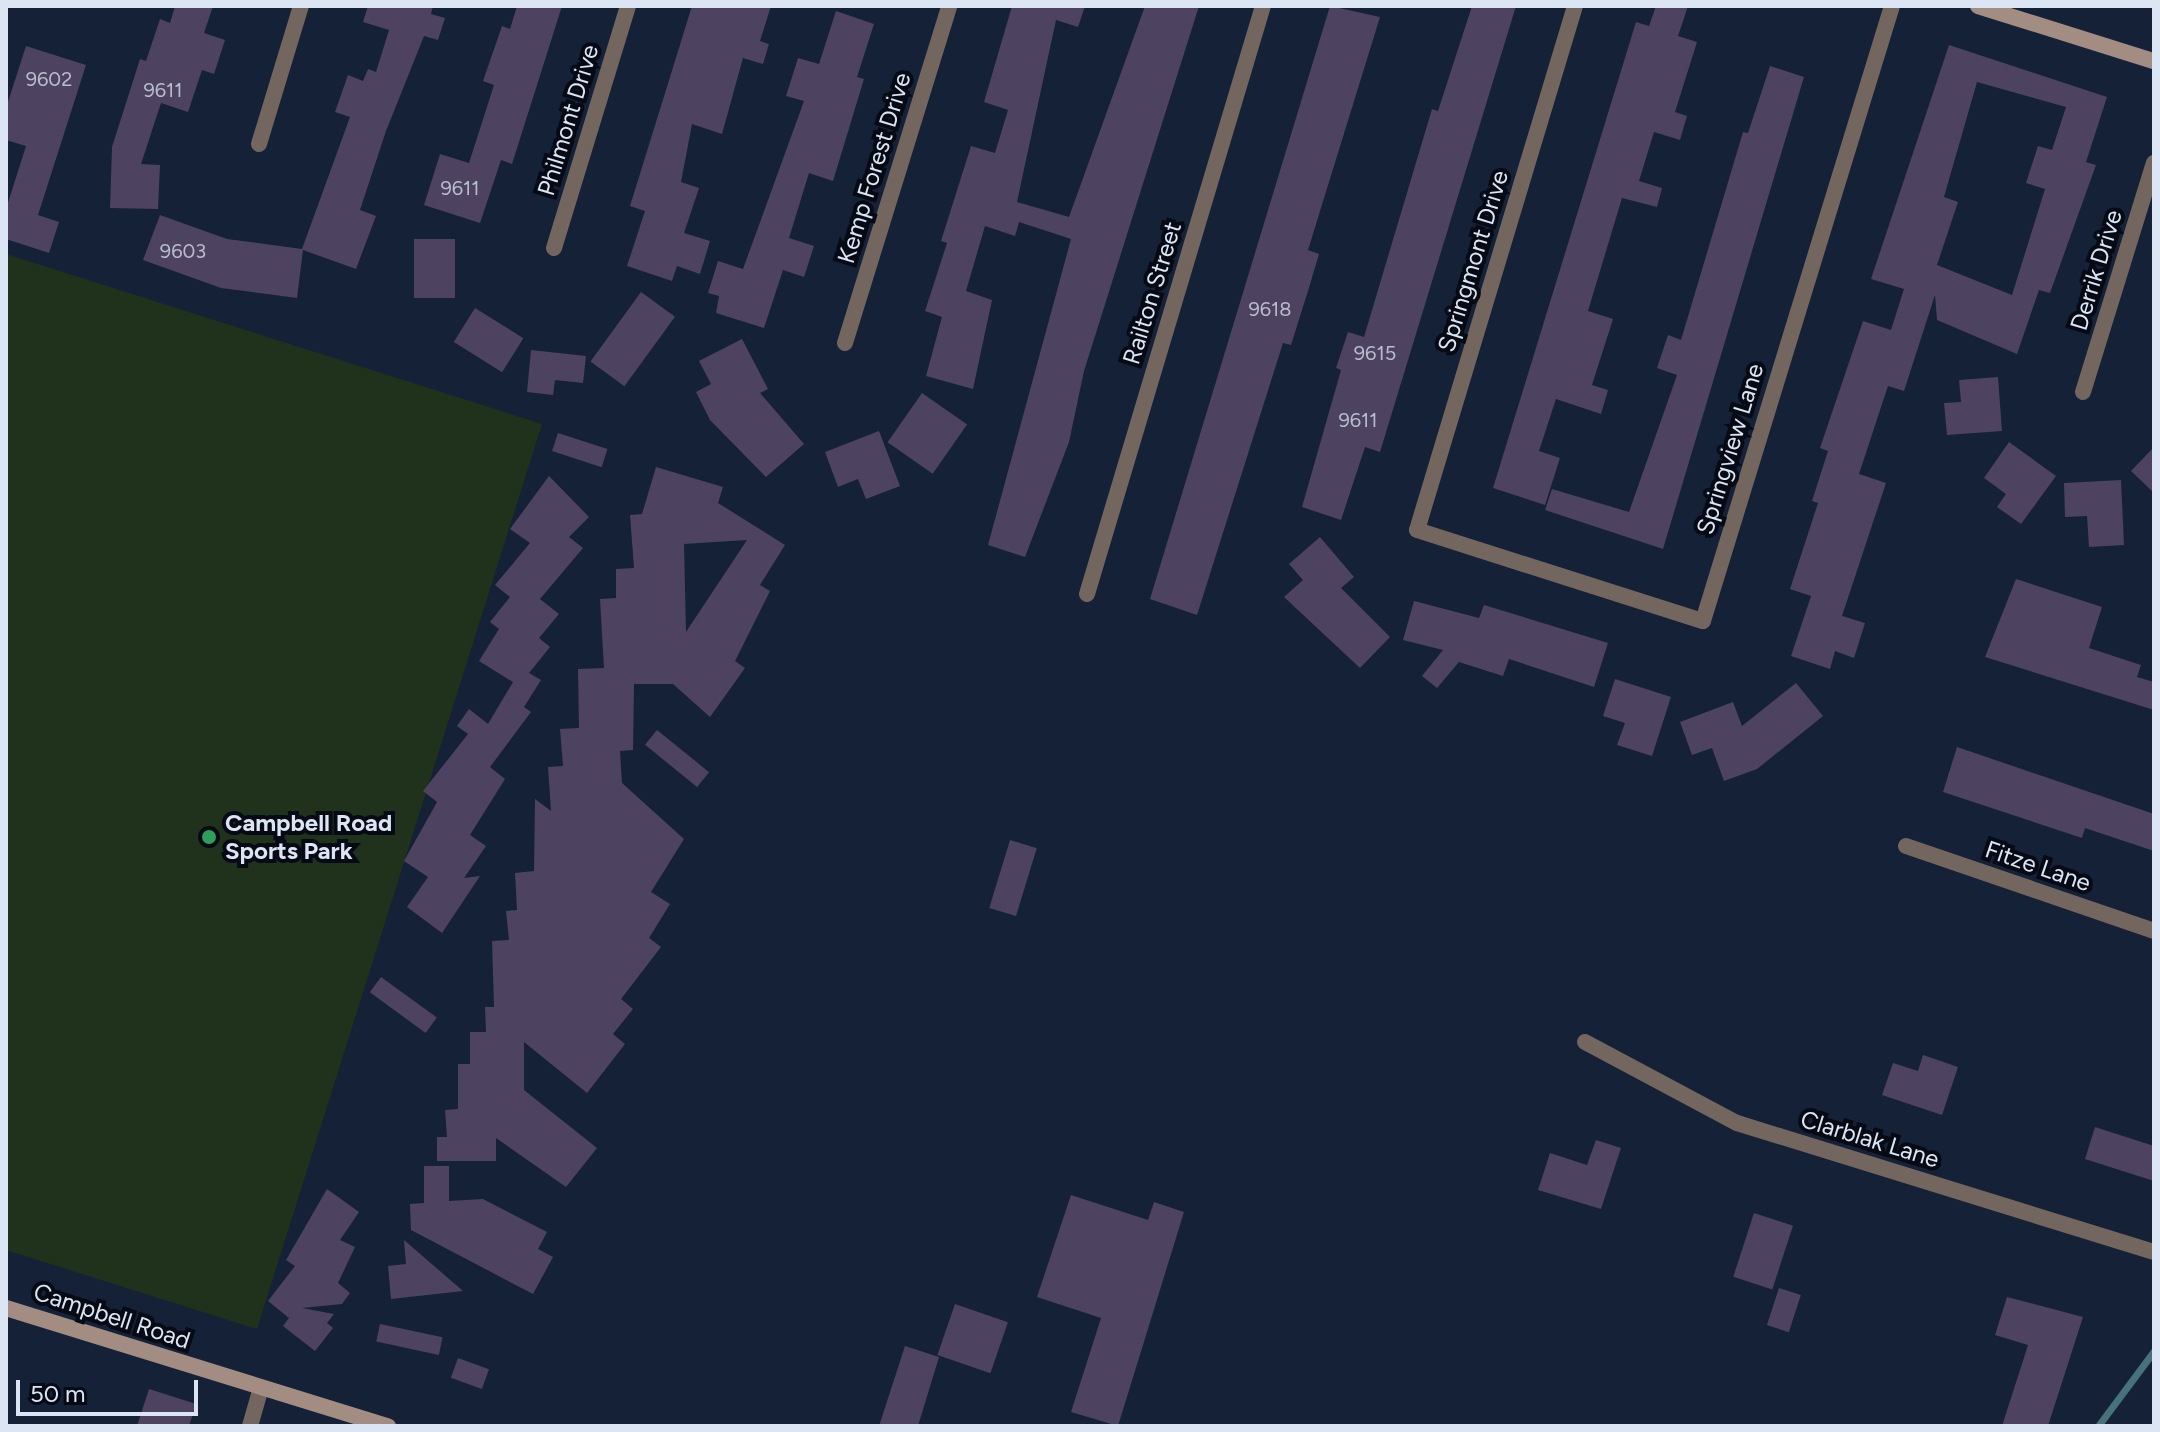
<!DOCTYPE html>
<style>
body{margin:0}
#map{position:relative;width:2160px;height:1432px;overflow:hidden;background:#142136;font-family:Figtree,sans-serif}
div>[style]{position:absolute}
.green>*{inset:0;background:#21321c}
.stream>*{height:7px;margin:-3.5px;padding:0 3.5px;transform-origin:3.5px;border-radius:3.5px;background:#47717b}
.building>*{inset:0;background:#4d4360;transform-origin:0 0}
.street>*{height:16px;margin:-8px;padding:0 8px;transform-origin:8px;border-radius:8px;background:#73665f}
.secondary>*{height:16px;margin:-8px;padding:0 8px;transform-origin:8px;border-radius:8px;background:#a38d83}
.dots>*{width:22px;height:22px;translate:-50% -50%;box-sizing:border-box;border:4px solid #050a14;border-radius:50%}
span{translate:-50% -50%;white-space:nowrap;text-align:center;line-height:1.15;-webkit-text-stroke:8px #050a14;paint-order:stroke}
.number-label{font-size:20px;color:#b8bcce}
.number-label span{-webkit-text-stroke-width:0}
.street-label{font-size:24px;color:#dbe5f3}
.poi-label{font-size:24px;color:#dbe5f3;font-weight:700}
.left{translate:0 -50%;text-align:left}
.frame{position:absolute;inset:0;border:8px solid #dbe5f3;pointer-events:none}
.scale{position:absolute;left:16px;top:1380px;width:182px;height:36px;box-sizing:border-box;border:4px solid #dbe5f3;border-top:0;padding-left:10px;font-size:24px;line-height:28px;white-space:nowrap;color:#dbe5f3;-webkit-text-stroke:6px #050a14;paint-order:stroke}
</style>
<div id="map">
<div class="green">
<div style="clip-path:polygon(6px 254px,542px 424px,257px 1329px,6px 1250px)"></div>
</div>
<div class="stream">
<div style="left:2098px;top:1426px;width:94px;rotate:-53.3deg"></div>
</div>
<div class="building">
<div style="clip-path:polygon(175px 6px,213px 6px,204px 33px,225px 40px,214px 74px,202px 70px,188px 112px,161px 103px,141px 164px,160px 165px,158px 209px,110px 208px,112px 147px,140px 59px,146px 61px,160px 19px,170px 23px)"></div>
<div style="clip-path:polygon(368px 6px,433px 6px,431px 14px,445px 18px,438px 40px,424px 36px,386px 131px,360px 210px,376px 216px,356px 269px,303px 250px,297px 298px,221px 288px,143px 260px,160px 215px,227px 239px,302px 249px,350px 117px,335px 112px,348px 75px,363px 81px,368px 69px,376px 72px,389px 30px,363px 22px)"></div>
<div style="clip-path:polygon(517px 6px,562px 6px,512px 164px,501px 160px,480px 223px,424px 205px,440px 154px,469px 163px,494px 85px,483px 81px,502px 26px,510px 29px)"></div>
<div style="clip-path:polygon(692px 6px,771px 6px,760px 41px,769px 44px,763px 64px,743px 58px,722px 134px,692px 124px,681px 182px,699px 188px,684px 233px,710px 241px,700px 274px,677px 266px,672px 281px,627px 266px,645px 211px,630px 206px)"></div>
<div style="clip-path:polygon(1012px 6px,1085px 6px,1078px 27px,1056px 20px,1017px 202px,1069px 217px,1145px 6px,1199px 6px,1084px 371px,1069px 442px,1025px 557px,988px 545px,1071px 239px,1019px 222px,1015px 236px,985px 226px,966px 291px,992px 300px,973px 389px,926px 376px,942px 317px,925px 311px,947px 243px,941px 241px,971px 146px,995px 153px,1008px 110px,984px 102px)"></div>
<div style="clip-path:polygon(1330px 6px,1380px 17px,1308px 250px,1319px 254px,1308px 291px,1291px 345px,1283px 343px,1197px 615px,1150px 599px)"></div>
<div style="clip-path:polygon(1472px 6px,1516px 6px,1380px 452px,1365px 447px,1341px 520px,1302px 507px,1341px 370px,1336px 368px,1348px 332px,1364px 337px,1432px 109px,1438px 111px)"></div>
<div style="clip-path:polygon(1656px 6px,1688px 6px,1678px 36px,1697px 42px,1675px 112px,1687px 116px,1680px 140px,1654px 132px,1639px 181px,1662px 188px,1657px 207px,1622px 198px,1588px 311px,1613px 319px,1592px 385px,1608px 390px,1601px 414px,1556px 399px,1539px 451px,1560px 458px,1545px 505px,1493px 488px,1636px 22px,1649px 26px)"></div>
<div style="clip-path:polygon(836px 11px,874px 24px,857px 77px,864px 79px,833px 181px,809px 173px,789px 238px,814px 246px,804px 277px,783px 270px,764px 328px,716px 313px,719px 296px,708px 293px,718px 261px,743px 269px,804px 101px,786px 96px,798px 58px,819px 64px)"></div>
<div style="clip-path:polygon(evenodd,1949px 45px,2107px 97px,2086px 162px,2096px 165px,2050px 293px,2039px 290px,2017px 354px,1937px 320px,1935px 295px,1904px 391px,1888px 386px,1859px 474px,1886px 483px,1842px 616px,1865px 623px,1854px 658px,1835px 651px,1830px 669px,1791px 656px,1811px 596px,1790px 589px,1818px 503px,1812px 501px,1828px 451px,1820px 448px,1863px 321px,1891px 330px,1904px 289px,1871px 279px,1949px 45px,1977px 82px,2066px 107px,2052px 150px,2038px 146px,2026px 183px,2045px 189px,2012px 295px,1937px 265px,1958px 202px,1944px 197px,1977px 82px)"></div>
<div style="clip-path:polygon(26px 46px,86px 65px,38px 215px,59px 222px,49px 253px,6px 239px,6px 209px,26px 146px,6px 140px,6px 108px)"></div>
<div style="clip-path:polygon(1770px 66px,1804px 77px,1663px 549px,1545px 510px,1552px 489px,1629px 512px,1677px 375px,1657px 368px,1668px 335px,1681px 340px,1743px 132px,1748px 133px)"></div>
<div style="left:414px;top:239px;width:41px;height:59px"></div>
<div style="left:641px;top:292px;width:42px;height:86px;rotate:36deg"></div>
<div style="left:475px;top:308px;width:57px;height:40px;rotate:32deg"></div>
<div style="clip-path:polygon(742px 339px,768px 389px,760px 393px,804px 444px,766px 477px,710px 420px,696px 392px,711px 384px,699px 361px)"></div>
<div style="clip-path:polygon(531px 350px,586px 356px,583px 383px,555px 380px,553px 395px,527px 392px)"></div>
<div style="clip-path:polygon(1998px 377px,2002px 431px,1947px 435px,1944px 403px,1961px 402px,1959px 380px)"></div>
<div style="left:922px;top:393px;width:55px;height:60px;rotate:35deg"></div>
<div style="clip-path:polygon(879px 431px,900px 486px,866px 499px,858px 479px,838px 487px,825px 452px)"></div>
<div style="left:558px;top:433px;width:52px;height:19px;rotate:18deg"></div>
<div style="clip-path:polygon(2009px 442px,2056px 476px,2021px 524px,1997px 507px,2006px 494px,1984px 478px)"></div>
<div style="clip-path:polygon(2154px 447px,2154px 493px,2131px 471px)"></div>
<div style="clip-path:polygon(evenodd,656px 467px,723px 487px,718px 503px,785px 545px,760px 585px,770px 591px,735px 661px,745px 668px,710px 717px,673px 684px,634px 684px,633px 750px,620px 751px,622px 783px,684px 839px,651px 892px,670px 904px,649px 938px,661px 947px,621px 999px,633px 1009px,613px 1034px,625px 1044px,587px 1093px,524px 1042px,524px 1090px,597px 1148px,566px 1187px,496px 1138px,496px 1161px,437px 1161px,437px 1137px,447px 1137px,445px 1110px,458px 1109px,458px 1064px,470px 1064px,470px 1032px,486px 1032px,485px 1007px,494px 1007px,492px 941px,509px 940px,506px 911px,517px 910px,515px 873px,534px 871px,535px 799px,551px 811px,548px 767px,563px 766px,560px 729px,579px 728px,578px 669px,604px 668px,600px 599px,616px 598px,616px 569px,634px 568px,630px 515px,642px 514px,656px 467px,747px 540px,686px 632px,684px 544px,747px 540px)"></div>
<div style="clip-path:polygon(549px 476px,589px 517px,569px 537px,583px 548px,540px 599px,559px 614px,539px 638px,550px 647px,529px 673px,541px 680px,524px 707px,531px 712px,490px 767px,505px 779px,470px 835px,486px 846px,464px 878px,480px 876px,442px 933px,407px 907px,428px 877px,404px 861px,437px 802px,423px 791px,468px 734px,457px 726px,469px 709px,488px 724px,513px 682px,479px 661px,499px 629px,490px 622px,510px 597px,495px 585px,530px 543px,510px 529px)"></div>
<div style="clip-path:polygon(2121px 480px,2124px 545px,2089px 547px,2087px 516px,2065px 517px,2064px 483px)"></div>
<div style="clip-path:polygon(1320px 537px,1354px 577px,1341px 588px,1390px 637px,1360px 668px,1284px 597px,1303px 580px,1289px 564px)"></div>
<div style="clip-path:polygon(2016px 579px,2102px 607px,2089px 648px,2141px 665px,2137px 677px,2154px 682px,2154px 710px,1985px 657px)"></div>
<div style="clip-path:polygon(1414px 601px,1479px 618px,1484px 605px,1608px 643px,1594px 687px,1509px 659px,1503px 676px,1459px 662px,1437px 688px,1422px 676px,1443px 650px,1403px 640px)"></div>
<div style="clip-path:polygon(1615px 679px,1671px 697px,1652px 756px,1617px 745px,1625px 723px,1603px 716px)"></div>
<div style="clip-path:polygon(1796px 683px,1823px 716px,1757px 769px,1724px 781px,1712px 748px,1692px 755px,1680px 722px,1733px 702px,1742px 726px)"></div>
<div style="left:657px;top:730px;width:67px;height:19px;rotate:39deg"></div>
<div style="clip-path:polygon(1957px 747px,2154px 814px,2154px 851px,2085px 828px,2082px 838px,1943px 792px)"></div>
<div style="left:1010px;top:840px;width:28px;height:71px;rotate:17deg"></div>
<div style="left:381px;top:977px;width:69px;height:19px;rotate:36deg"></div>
<div style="clip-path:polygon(1923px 1055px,1958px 1067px,1942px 1115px,1882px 1095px,1893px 1063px,1918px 1071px)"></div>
<div style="clip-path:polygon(2095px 1127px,2154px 1146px,2154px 1181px,2085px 1159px)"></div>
<div style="clip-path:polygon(1596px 1140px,1621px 1148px,1601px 1209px,1538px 1190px,1550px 1153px,1587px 1165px)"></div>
<div style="clip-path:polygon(424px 1166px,449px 1166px,449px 1201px,483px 1199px,547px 1232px,538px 1249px,553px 1257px,533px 1294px,411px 1230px,410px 1204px,424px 1203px)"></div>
<div style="clip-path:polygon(327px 1189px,359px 1212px,340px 1240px,355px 1247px,338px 1283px,350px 1293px,342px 1304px,302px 1308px,334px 1314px,327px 1323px,333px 1328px,315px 1351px,283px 1326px,289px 1318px,268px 1301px,295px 1266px,286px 1260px)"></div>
<div style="clip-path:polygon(1071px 1195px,1148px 1220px,1154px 1202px,1184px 1212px,1118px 1426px,1071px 1412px,1101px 1318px,1037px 1297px)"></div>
<div style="left:1754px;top:1213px;width:41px;height:67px;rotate:18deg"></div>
<div style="clip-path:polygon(404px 1240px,463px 1291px,391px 1299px,388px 1266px,406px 1264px)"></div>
<div style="left:1779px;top:1288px;width:23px;height:39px;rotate:18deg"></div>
<div style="clip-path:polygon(2007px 1297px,2083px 1317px,2048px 1426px,2002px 1426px,2028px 1345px,1995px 1335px)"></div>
<div style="left:955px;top:1304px;width:56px;height:54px;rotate:19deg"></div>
<div style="left:380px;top:1324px;width:64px;height:18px;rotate:12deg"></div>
<div style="clip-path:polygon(905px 1346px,939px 1357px,918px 1426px,879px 1426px)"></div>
<div style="left:458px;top:1358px;width:33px;height:21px;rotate:20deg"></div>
<div style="clip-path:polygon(149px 1389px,196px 1404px,189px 1426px,137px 1426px)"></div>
</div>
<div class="street">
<div style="left:1575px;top:6px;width:547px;rotate:106.78deg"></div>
<div style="left:1417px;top:530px;width:300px;rotate:17.7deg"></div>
<div style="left:1703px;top:621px;width:643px;rotate:-72.92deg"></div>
<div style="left:259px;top:144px;width:144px;rotate:-73.1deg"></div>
<div style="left:554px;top:248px;width:253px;rotate:-73deg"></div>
<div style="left:845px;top:343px;width:353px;rotate:-72.8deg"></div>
<div style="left:2083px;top:392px;width:240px;rotate:-72.8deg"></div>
<div style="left:1087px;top:594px;width:614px;rotate:-73.34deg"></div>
<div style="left:1906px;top:846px;width:262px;rotate:18.9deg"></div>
<div style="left:1585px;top:1042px;width:172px;rotate:28.1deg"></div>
<div style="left:1737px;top:1123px;width:436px;rotate:17.2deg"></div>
<div style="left:250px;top:1426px;width:40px;rotate:-74deg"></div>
</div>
<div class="secondary">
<div style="left:1978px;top:6px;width:184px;rotate:17.4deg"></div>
<div style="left:6px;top:1308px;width:400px;rotate:17.2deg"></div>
</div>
<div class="dots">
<div style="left:209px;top:837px;background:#2e9e5b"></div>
</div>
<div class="number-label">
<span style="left:49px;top:79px">9602</span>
<span style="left:163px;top:90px">9611</span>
<span style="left:460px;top:188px">9611</span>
<span style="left:183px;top:251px">9603</span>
<span style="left:1270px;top:309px">9618</span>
<span style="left:1375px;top:353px">9615</span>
<span style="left:1358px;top:420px">9611</span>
</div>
<div class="street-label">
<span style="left:568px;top:120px;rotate:-73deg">Philmont Drive</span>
<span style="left:874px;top:168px;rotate:-73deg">Kemp Forest Drive</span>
<span style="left:1473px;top:261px;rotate:-73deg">Springmont Drive</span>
<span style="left:2096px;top:270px;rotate:-73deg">Derrik Drive</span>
<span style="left:1152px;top:293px;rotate:-73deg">Railton Street</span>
<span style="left:1730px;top:449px;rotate:-73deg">Springview Lane</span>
<span style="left:2038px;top:866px;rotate:19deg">Fitze Lane</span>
<span style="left:1870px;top:1139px;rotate:17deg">Clarblak Lane</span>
<span style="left:112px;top:1316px;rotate:18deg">Campbell Road</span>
</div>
<div class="poi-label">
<span class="left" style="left:225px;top:837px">Campbell Road<br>Sports Park</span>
</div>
<div class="frame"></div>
<div class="scale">50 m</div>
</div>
